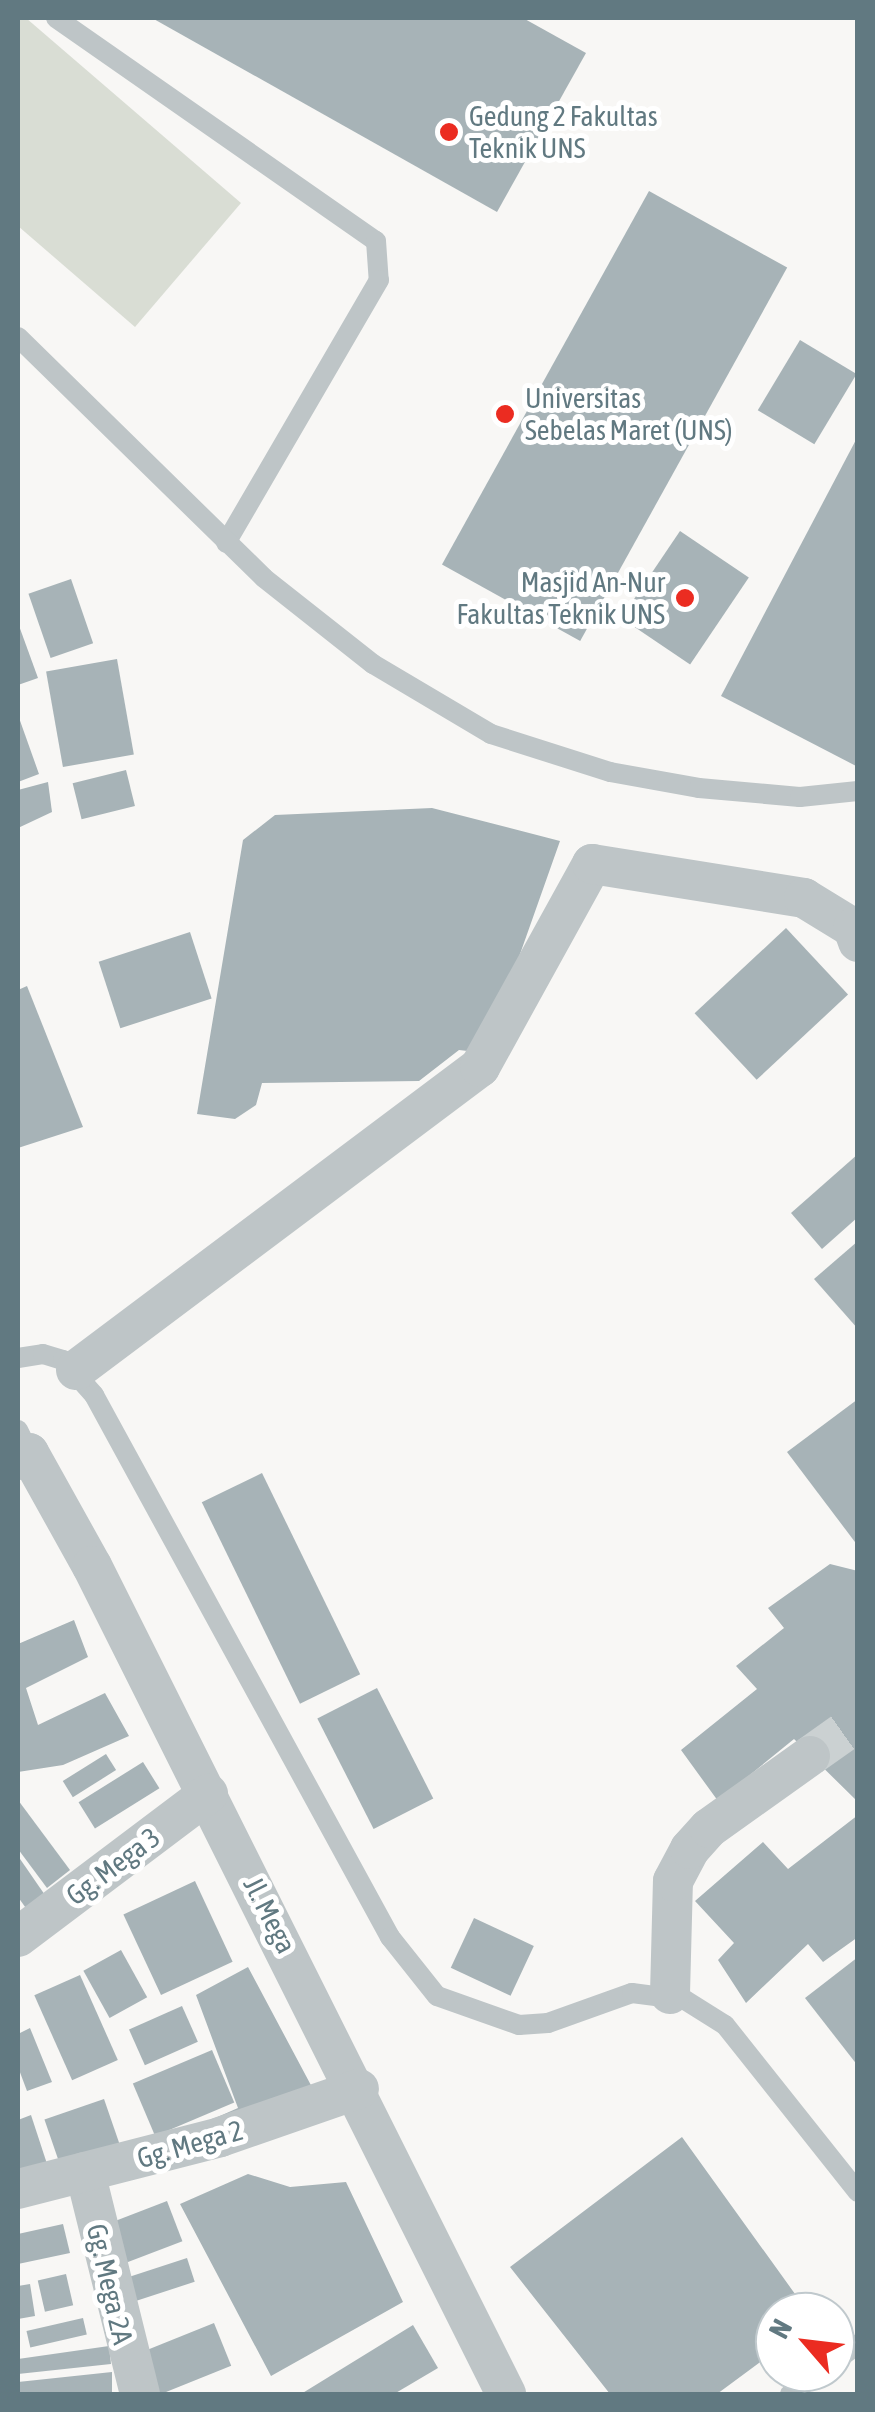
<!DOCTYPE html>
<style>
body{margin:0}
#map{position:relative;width:875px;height:2412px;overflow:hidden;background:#f8f7f5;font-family:"Asap Condensed",sans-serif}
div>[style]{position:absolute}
.green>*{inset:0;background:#d9ddd4}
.building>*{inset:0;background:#a7b3b7;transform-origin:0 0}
.minor-tunnel>*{height:40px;margin-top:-20px;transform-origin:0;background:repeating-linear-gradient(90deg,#cbd1d2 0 40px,transparent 0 60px)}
.service>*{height:20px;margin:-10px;padding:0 10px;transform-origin:10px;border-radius:10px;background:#bec5c7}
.minor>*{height:40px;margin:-20px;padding:0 20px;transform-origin:20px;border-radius:20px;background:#bec5c7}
.dots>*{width:28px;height:28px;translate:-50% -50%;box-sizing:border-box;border:5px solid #fff;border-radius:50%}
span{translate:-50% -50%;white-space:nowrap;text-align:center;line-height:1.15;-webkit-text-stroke:10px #fff;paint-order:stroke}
.poi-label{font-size:28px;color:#617981}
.left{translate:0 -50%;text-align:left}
.right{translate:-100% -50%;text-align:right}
.street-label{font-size:28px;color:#617981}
.frame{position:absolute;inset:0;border:20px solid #617981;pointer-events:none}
.north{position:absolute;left:755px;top:2292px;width:100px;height:100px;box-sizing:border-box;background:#fff;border:2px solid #c0c9cd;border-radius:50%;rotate:298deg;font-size:28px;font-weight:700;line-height:40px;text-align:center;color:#617981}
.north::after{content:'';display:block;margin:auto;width:35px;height:45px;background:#eb2c21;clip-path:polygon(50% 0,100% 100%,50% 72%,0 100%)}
</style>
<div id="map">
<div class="green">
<div style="clip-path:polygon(18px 18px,26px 18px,241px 203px,135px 327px,18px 226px)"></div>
</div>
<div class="building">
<div style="clip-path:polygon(152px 18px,523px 18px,586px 53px,497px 212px)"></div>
<div style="left:649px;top:191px;width:158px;height:427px;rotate:29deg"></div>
<div style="left:800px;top:340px;width:66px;height:82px;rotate:31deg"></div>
<div style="clip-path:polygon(858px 436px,858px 767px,721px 696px)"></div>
<div style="left:680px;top:531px;width:83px;height:105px;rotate:34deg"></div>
<div style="left:71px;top:579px;width:68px;height:45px;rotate:71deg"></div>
<div style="clip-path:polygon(18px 623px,38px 678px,18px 685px)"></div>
<div style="left:117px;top:659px;width:97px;height:72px;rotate:80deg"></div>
<div style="clip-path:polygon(18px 715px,39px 774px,18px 782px)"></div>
<div style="left:126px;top:770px;width:37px;height:55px;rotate:76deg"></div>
<div style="clip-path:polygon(48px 782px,52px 812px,18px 828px,18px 790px)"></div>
<div style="clip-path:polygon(432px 808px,560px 841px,485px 1053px,459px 1050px,419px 1081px,262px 1083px,256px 1105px,235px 1119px,197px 1114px,243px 840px,275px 815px)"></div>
<div style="left:786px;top:928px;width:91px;height:125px;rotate:47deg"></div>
<div style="left:190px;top:932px;width:70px;height:96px;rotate:72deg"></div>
<div style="clip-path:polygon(27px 986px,83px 1127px,18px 1148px,18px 990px)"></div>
<div style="clip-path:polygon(858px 1154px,858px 1217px,822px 1249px,791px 1213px)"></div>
<div style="clip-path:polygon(858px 1241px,858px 1329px,814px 1279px)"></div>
<div style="clip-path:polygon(858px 1399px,858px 1546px,787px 1452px)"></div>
<div style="left:262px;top:1473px;width:224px;height:67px;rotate:64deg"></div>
<div style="clip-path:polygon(830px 1564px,858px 1571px,858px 1802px,794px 1739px,718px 1801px,681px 1750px,757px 1689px,736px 1666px,784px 1628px,768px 1608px)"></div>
<div style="clip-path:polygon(74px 1620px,88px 1657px,26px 1688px,38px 1725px,105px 1693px,129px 1736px,63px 1765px,18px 1772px,18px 1644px)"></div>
<div style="left:377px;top:1688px;width:124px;height:67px;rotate:63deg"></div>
<div style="left:106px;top:1754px;width:19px;height:51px;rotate:58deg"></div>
<div style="left:143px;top:1762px;width:31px;height:76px;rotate:58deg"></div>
<div style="clip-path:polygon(18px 1800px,70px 1870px,47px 1888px,18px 1849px)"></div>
<div style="clip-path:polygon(858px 1815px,858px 1937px,823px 1962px,808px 1944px,746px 2003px,718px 1960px,734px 1943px,695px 1901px,763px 1842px,788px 1869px)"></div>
<div style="clip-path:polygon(18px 1856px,47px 1898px,28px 1911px,18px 1897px)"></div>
<div style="left:195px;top:1881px;width:89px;height:79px;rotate:65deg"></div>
<div style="left:474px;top:1918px;width:66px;height:55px;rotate:25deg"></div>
<div style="left:121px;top:1950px;width:54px;height:43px;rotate:61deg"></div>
<div style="clip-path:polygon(858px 1957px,858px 2066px,805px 1998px)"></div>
<div style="clip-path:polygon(248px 1967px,313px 2089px,188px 2130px,238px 2108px,196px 1995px)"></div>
<div style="left:80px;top:1975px;width:93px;height:50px;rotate:66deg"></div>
<div style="left:182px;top:2006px;width:39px;height:58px;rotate:66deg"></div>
<div style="clip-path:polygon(30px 2028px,52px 2082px,27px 2091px,18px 2067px,18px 2034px)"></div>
<div style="left:212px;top:2050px;width:57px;height:86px;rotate:67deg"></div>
<div style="left:104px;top:2099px;width:62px;height:63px;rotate:71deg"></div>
<div style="clip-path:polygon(31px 2115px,50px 2173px,18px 2183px,18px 2120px)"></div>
<div style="clip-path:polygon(682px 2137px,808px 2312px,775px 2312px,775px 2351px,717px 2394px,610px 2394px,510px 2267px)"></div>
<div style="clip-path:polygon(248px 2174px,290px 2187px,346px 2182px,403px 2302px,271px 2376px,180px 2204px)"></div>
<div style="left:167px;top:2201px;width:43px;height:59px;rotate:69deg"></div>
<div style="clip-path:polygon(63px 2224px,70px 2253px,18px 2264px,18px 2234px)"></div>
<div style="left:187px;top:2258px;width:25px;height:70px;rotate:72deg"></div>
<div style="left:66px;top:2274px;width:32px;height:29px;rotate:77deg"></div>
<div style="clip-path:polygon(30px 2284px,35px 2316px,18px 2319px,18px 2286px)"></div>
<div style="left:83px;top:2318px;width:17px;height:58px;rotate:77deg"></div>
<div style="left:214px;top:2323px;width:46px;height:83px;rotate:68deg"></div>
<div style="clip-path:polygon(413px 2325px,438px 2368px,394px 2394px,301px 2394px)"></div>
<div style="clip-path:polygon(109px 2346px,111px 2364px,18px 2374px,18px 2359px)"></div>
<div style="clip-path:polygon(112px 2372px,112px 2394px,18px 2394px,18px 2382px)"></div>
</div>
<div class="minor-tunnel">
<div style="left:810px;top:1756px;width:59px;rotate:-35.3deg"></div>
</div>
<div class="service">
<div style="left:56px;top:18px;width:390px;rotate:34.9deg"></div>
<div style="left:376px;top:241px;width:39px;rotate:86deg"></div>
<div style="left:379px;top:280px;width:304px;rotate:120.2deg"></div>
<div style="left:18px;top:337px;width:344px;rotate:44.4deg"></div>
<div style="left:264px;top:578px;width:139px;rotate:38.3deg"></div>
<div style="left:373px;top:664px;width:137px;rotate:30.7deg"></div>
<div style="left:491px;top:734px;width:125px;rotate:17.7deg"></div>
<div style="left:610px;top:772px;width:90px;rotate:10.2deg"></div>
<div style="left:699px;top:788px;width:101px;rotate:5.1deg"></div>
<div style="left:800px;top:797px;width:58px;rotate:-5.9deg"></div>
<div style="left:18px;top:1358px;width:25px;rotate:-9deg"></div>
<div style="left:43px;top:1354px;width:21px;rotate:17deg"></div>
<div style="left:63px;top:1360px;width:47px;rotate:48.5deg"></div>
<div style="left:94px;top:1395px;width:618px;rotate:61.36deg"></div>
<div style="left:390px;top:1937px;width:75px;rotate:51.5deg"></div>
<div style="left:437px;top:1996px;width:87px;rotate:19.5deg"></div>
<div style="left:519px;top:2025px;width:29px;rotate:-4deg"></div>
<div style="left:548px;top:2023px;width:89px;rotate:-19.7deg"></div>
<div style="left:632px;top:1993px;width:53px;rotate:7.5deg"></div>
<div style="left:685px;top:2000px;width:47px;rotate:32deg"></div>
<div style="left:725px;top:2025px;width:213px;rotate:51.5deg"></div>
<div style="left:18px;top:1430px;width:25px;rotate:64deg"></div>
<div style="left:835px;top:2361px;width:29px;rotate:-36deg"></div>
<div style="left:790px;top:2394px;width:37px;rotate:-36deg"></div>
</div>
<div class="minor">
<div style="left:76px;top:1370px;width:505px;rotate:-36.87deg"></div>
<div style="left:480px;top:1067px;width:232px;rotate:-61.1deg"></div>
<div style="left:592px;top:864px;width:215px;rotate:9.1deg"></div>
<div style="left:804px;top:898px;width:57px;rotate:31.5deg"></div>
<div style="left:853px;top:928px;width:15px;rotate:70deg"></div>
<div style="left:18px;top:1460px;width:13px;rotate:-32deg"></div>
<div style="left:29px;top:1453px;width:129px;rotate:60.9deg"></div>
<div style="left:92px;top:1566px;width:926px;rotate:63.43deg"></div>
<div style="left:18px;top:1937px;width:238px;rotate:-37deg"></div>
<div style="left:670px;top:1994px;width:113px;rotate:-88.5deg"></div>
<div style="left:673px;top:1881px;width:36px;rotate:-62deg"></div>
<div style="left:690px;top:1849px;width:28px;rotate:-48deg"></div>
<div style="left:709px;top:1828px;width:124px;rotate:-35.5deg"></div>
<div style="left:85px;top:2172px;width:229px;rotate:76.1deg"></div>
<div style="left:18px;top:2189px;width:209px;rotate:-14.4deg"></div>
<div style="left:220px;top:2137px;width:147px;rotate:-19.1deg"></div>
</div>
<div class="dots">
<div style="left:449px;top:132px;background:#eb2c21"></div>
<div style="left:505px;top:414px;background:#eb2c21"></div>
<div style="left:685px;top:598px;background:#eb2c21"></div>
</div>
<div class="poi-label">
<span class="left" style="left:469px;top:132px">Gedung 2 Fakultas<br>Teknik UNS</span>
<span class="left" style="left:525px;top:414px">Universitas<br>Sebelas Maret (UNS)</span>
<span class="right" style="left:665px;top:598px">Masjid An-Nur<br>Fakultas Teknik UNS</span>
</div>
<div class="street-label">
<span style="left:113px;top:1866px;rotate:-37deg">Gg. Mega 3</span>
<span style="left:270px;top:1915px;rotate:63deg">Jl. Mega</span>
<span style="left:190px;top:2144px;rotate:-16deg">Gg. Mega 2</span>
<span style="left:110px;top:2284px;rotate:77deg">Gg. Mega 2A</span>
</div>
<div class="frame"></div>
<div class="north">N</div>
</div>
